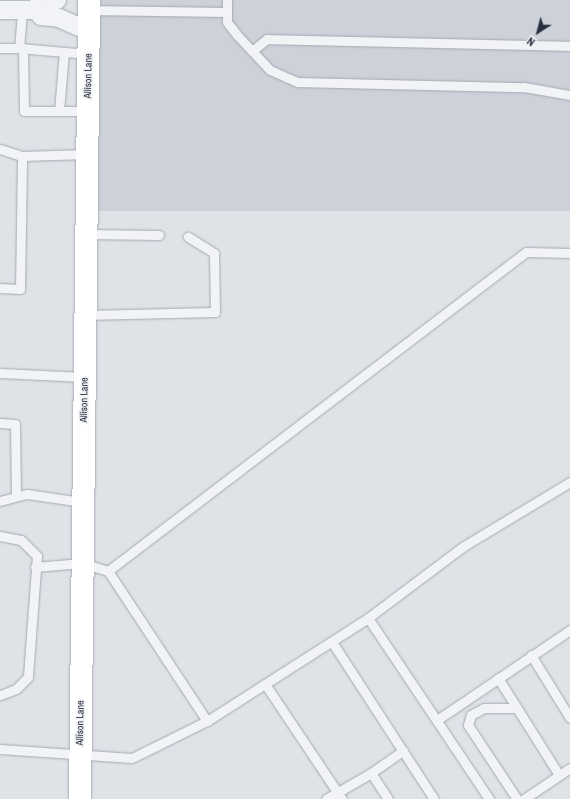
<!DOCTYPE html>
<style>
body{margin:0}
#map{position:relative;width:570px;height:799px;overflow:hidden;background:#dfe2e7;font-family:"Archivo Narrow",sans-serif}
div>[style]{position:absolute}
.built>*{inset:0;background:#cdd1d9;transform-origin:0 0}
.roads{filter:drop-shadow(0 0 1px #a5a9b1) drop-shadow(0 0 1px #a5a9b1)}
.service>*{height:9px;margin:-4.5px;padding:0 4.5px;transform-origin:4.5px;border-radius:4.5px;background:#f2f3f6}
.minor>*{height:18px;margin:-9px;padding:0 9px;transform-origin:9px;border-radius:9px;background:#f2f3f6}
.secondary>*{height:22px;margin:-11px;padding:0 11px;transform-origin:11px;border-radius:11px;background:#fff}
span{translate:-50% -50%;white-space:nowrap;text-align:center;line-height:1.15;-webkit-text-stroke:3px #eff1f5;paint-order:stroke}
.street-label{font-size:10px;color:#292f3e}
.north{position:absolute;left:518px;top:12px;width:40px;height:40px;-webkit-text-stroke:3px #eff1f5;paint-order:stroke;rotate:216deg;font-size:11px;font-weight:700;line-height:16px;text-align:center;color:#292f3e}
.north::after{content:'';display:block;margin:auto;width:14px;height:18px;background:#292f3e;clip-path:polygon(50% 0,100% 100%,50% 72%,0 100%)}
</style>
<div id="map">
<div class="built">
<div style="left:88px;top:0;width:482px;height:211px"></div>
</div>
<div class="roads">
<div class="service">
<div style="left:227px;top:0;width:22px;rotate:90deg"></div>
<div style="left:227px;top:22px;width:16px;rotate:52deg"></div>
<div style="left:237px;top:35px;width:48px;rotate:46.7deg"></div>
<div style="left:270px;top:70px;width:30px;rotate:24deg"></div>
<div style="left:297px;top:82px;width:227px;rotate:1.3deg"></div>
<div style="left:524px;top:87px;width:47px;rotate:9.9deg"></div>
<div style="left:88px;top:10px;width:138px;rotate:0.8deg"></div>
<div style="left:0;top:48px;width:19px"></div>
<div style="left:19px;top:48px;width:38px;rotate:-85deg"></div>
<div style="left:19px;top:48px;width:69px;rotate:5deg"></div>
<div style="left:23px;top:48px;width:63px;rotate:89.1deg"></div>
<div style="left:24px;top:111px;width:63px"></div>
<div style="left:252px;top:51px;width:19px;rotate:-39deg"></div>
<div style="left:267px;top:39px;width:303px;rotate:1.3deg"></div>
<div style="left:59px;top:111px;width:59px;rotate:-85.2deg"></div>
<div style="left:0;top:149px;width:23px;rotate:18deg"></div>
<div style="left:22px;top:156px;width:65px;rotate:-1.8deg"></div>
<div style="left:87px;top:234px;width:72px;rotate:0.8deg"></div>
<div style="left:0;top:288px;width:20px;rotate:3deg"></div>
<div style="left:20px;top:289px;width:133px;rotate:-89.1deg"></div>
<div style="left:85px;top:315px;width:130px;rotate:-1.3deg"></div>
<div style="left:215px;top:312px;width:59px;rotate:-91deg"></div>
<div style="left:214px;top:253px;width:31px;rotate:-148deg"></div>
<div style="left:0;top:373px;width:84px;rotate:2.7deg"></div>
<div style="left:0;top:423px;width:15px;rotate:4deg"></div>
<div style="left:15px;top:424px;width:71px;rotate:89.2deg"></div>
<div style="left:0;top:501px;width:28px;rotate:-15deg"></div>
<div style="left:27px;top:494px;width:56px;rotate:8.3deg"></div>
<div style="left:0;top:536px;width:21px;rotate:11deg"></div>
<div style="left:21px;top:540px;width:23px;rotate:45deg"></div>
<div style="left:37px;top:556px;width:121px;rotate:94.3deg"></div>
<div style="left:28px;top:677px;width:17px;rotate:135deg"></div>
<div style="left:16px;top:689px;width:17px;rotate:159deg"></div>
<div style="left:35px;top:567px;width:47px;rotate:-4.9deg"></div>
<div style="left:82px;top:563px;width:27px;rotate:17deg"></div>
<div style="left:108px;top:571px;width:180px;rotate:56.6deg"></div>
<div style="left:207px;top:721px;width:191px;rotate:-32.6deg"></div>
<div style="left:368px;top:618px;width:120px;rotate:-36.9deg"></div>
<div style="left:464px;top:546px;width:124px;rotate:-31.1deg"></div>
<div style="left:108px;top:571px;width:526px;rotate:-37.35deg"></div>
<div style="left:526px;top:252px;width:44px;rotate:1.3deg"></div>
<div style="left:368px;top:618px;width:218px;rotate:56.2deg"></div>
<div style="left:332px;top:642px;width:187px;rotate:57deg"></div>
<div style="left:531px;top:655px;width:74px;rotate:58.2deg"></div>
<div style="left:498px;top:678px;width:115px;rotate:57.8deg"></div>
<div style="left:265px;top:684px;width:138px;rotate:56.2deg"></div>
<div style="left:517px;top:708px;width:33px;rotate:180deg"></div>
<div style="left:484px;top:708px;width:15px;rotate:152deg"></div>
<div style="left:471px;top:715px;width:10px;rotate:107deg"></div>
<div style="left:468px;top:725px;width:89px;rotate:56.5deg"></div>
<div style="left:437px;top:720px;width:161px;rotate:-34.1deg"></div>
<div style="left:0;top:749px;width:132px;rotate:3.9deg"></div>
<div style="left:132px;top:758px;width:84px;rotate:-26.3deg"></div>
<div style="left:326px;top:799px;width:52px;rotate:-30deg"></div>
<div style="left:388px;top:799px;width:31px;rotate:-123deg"></div>
<div style="left:371px;top:773px;width:39px;rotate:-35deg"></div>
<div style="left:524px;top:799px;width:55px;rotate:-34deg"></div>
</div>
<div class="minor">
<div style="left:57px;top:0;width:18px;rotate:171deg"></div>
<div style="left:39px;top:3px;width:13px;rotate:81deg"></div>
<div style="left:41px;top:16px;width:18px;rotate:6deg"></div>
<div style="left:59px;top:18px;width:32px;rotate:24deg"></div>
<div style="left:0;top:10px;width:38px"></div>
</div>
<div class="secondary">
<div style="left:80px;top:799px;width:799px;rotate:-89.35deg"></div>
</div>
</div>
<div class="street-label">
<span style="left:88px;top:76px;rotate:-89deg">Allison Lane</span>
<span style="left:84px;top:400px;rotate:-89deg">Allison Lane</span>
<span style="left:80px;top:723px;rotate:-89deg">Allison Lane</span>
</div>
<div class="north">N</div>
</div>
